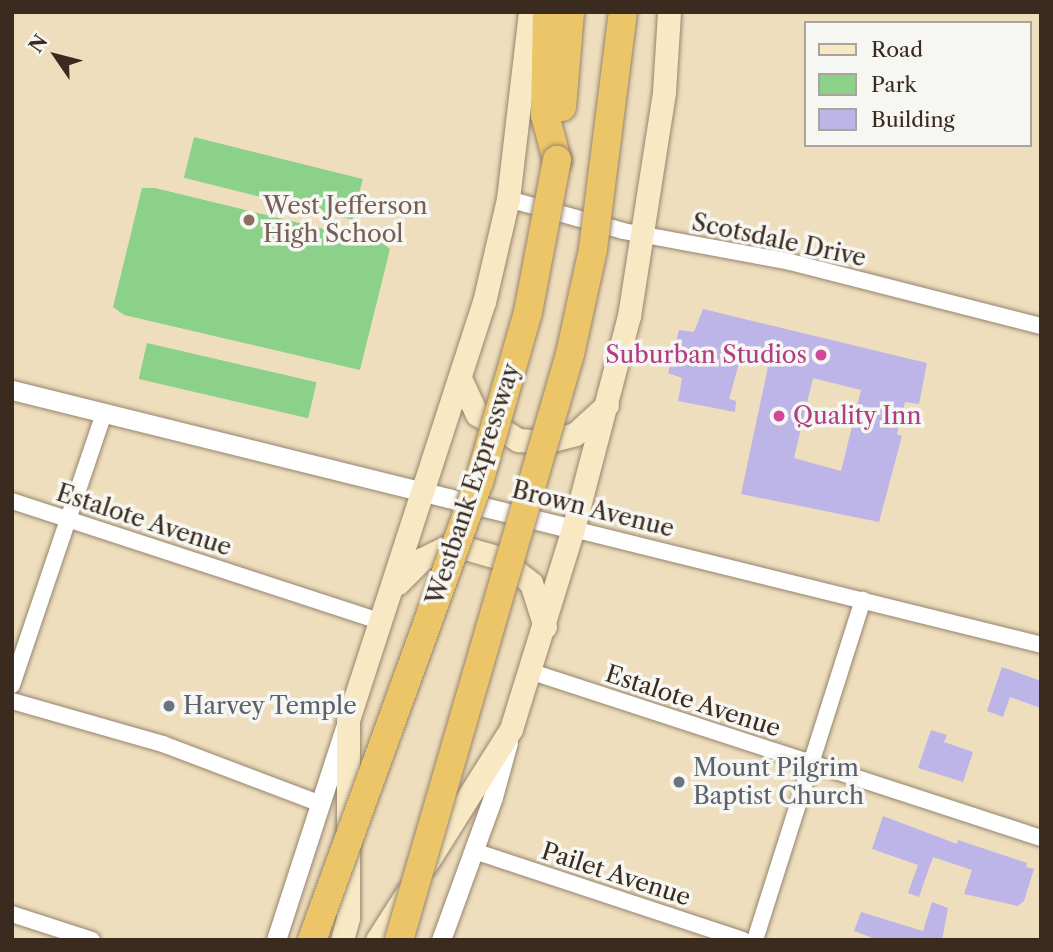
<!DOCTYPE html>
<style>
body{margin:0}
#map{position:relative;width:1053px;height:952px;overflow:hidden;background:#efdebd;font-family:"Libre Caslon Text",serif}
div>[style]{position:absolute}
.green>*{inset:0;background:#8cd18a;transform-origin:0 0}
.building>*{inset:0;background:#bdb4e7}
.roads{filter:drop-shadow(0 0 2px #95846e) drop-shadow(0 0 2px #95846e)}
.minor>*{height:16px;margin:-8px;padding:0 8px;transform-origin:8px;border-radius:8px;background:#fff}
.tertiary>*{height:19px;margin:-9.5px;padding:0 9.5px;transform-origin:9.5px;border-radius:9.5px;background:#fff}
.secondary>*{height:23px;margin:-11.5px;padding:0 11.5px;transform-origin:11.5px;border-radius:11.5px;background:#f8e8c3}
.motorway>*{height:28px;margin:-14px;padding:0 14px;transform-origin:14px;border-radius:14px;background:#edc569}
.bridges{filter:drop-shadow(0 0 2px #95846e) drop-shadow(0 0 2px #95846e)}
.motorway-bridge>*{height:28px;margin:-14px;padding:0 14px;transform-origin:14px;border-radius:14px;background:#edc569}
.dots>*{width:19px;height:19px;translate:-50% -50%;box-sizing:border-box;border:4px solid #f6f6f2;border-radius:50%}
span{translate:-50% -50%;white-space:nowrap;text-align:center;line-height:1.15;-webkit-text-stroke:7px #f6f6f2;paint-order:stroke}
.education-label{font-size:24px;color:#785e54}
.left{translate:0 -50%;text-align:left}
.street-label{font-size:24px;color:#3b2a1e}
.hotel-label{font-size:24px;color:#b23c85}
.right{translate:-100% -50%;text-align:right}
.worship-label{font-size:24px;color:#5b616d}
.frame{position:absolute;inset:0;border:14px solid #3b2a1e;pointer-events:none}
.legend{position:absolute;left:804px;top:21px;width:228px;height:126px;box-sizing:border-box;background:#f6f6f2;border:2px solid #aba49d;margin:0;padding:9px 12px;list-style:none;font-size:21px;color:#3b2a1e}
.legend li{display:flex;align-items:center;gap:14px;height:35px}
.legend b{width:35px;border:2px solid #aba49d}
.north{position:absolute;left:21px;top:21px;width:70px;height:70px;-webkit-text-stroke:5px #f6f6f2;paint-order:stroke;rotate:305deg;font-size:19px;font-weight:700;line-height:28px;text-align:center;color:#3b2a1e}
.north::after{content:'';display:block;margin:auto;width:24px;height:32px;background:#3b2a1e;clip-path:polygon(50% 0,100% 100%,50% 72%,0 100%)}
</style>
<div id="map">
<div class="green">
<div style="left:194px;top:137px;width:174px;height:42px;rotate:14deg"></div>
<div style="clip-path:polygon(142px 188px,155px 188px,382px 243px,390px 249px,360px 370px,124px 315px,113px 307px)"></div>
<div style="left:147px;top:343px;width:174px;height:37px;rotate:13deg"></div>
</div>
<div class="building">
<div style="clip-path:polygon(evenodd,703px 309px,927px 363px,919px 404px,905px 402px,897px 434px,902px 436px,879px 522px,741px 494px,768px 367px,740px 360px,729px 399px,736px 401px,735px 412px,678px 401px,682px 378px,668px 373px,679px 330px,694px 332px,703px 309px,813px 378px,861px 390px,841px 471px,794px 458px,813px 378px)"></div>
<div style="clip-path:polygon(1002px 667px,1041px 681px,1041px 708px,1010px 697px,1003px 717px,987px 711px)"></div>
<div style="clip-path:polygon(931px 730px,947px 735px,944px 742px,973px 752px,963px 782px,918px 768px)"></div>
<div style="clip-path:polygon(883px 816px,957px 844px,958px 840px,1027px 863px,1026px 867px,1034px 869px,1024px 901px,1018px 906px,964px 894px,972px 870px,933px 857px,919px 897px,908px 893px,918px 865px,872px 849px)"></div>
<div style="clip-path:polygon(932px 902px,948px 908px,942px 940px,878px 940px,854px 931px,861px 912px,923px 931px)"></div>
</div>
<div class="roads">
<div class="minor">
<div style="left:508px;top:199px;width:119px;rotate:15.5deg"></div>
<div style="left:623px;top:231px;width:170px;rotate:10.5deg"></div>
<div style="left:790px;top:262px;width:259px;rotate:14.3deg"></div>
<div style="left:12px;top:501px;width:389px;rotate:18.1deg"></div>
<div style="left:573px;top:529px;width:482px;rotate:13.9deg"></div>
<div style="left:532px;top:672px;width:535px;rotate:18.06deg"></div>
<div style="left:12px;top:685px;width:287px;rotate:-71.3deg"></div>
<div style="left:12px;top:701px;width:157px;rotate:15.9deg"></div>
<div style="left:163px;top:744px;width:166px;rotate:20.8deg"></div>
<div style="left:474px;top:851px;width:283px;rotate:18.3deg"></div>
<div style="left:12px;top:914px;width:84px;rotate:18deg"></div>
<div style="left:755px;top:940px;width:357px;rotate:-72.4deg"></div>
</div>
<div class="tertiary">
<div style="left:12px;top:390px;width:578px;rotate:13.92deg"></div>
<div style="left:276px;top:940px;width:223px;rotate:-72deg"></div>
<div style="left:441px;top:940px;width:152px;rotate:-70deg"></div>
<div style="left:493px;top:797px;width:57px;rotate:-74.7deg"></div>
</div>
<div class="secondary">
<div style="left:460px;top:378px;width:40px;rotate:65deg"></div>
<div style="left:477px;top:414px;width:49px;rotate:32.4deg"></div>
<div style="left:518px;top:440px;width:26px;rotate:4deg"></div>
<div style="left:544px;top:442px;width:32px;rotate:-14deg"></div>
<div style="left:575px;top:434px;width:43px;rotate:-42.2deg"></div>
<div style="left:398px;top:583px;width:34px;rotate:-45deg"></div>
<div style="left:422px;top:559px;width:25px;rotate:-26deg"></div>
<div style="left:445px;top:548px;width:20px"></div>
<div style="left:465px;top:548px;width:35px;rotate:16deg"></div>
<div style="left:499px;top:558px;width:41px;rotate:38deg"></div>
<div style="left:531px;top:583px;width:46px;rotate:72.3deg"></div>
<div style="left:426px;top:864px;width:160px;rotate:-57.8deg"></div>
<div style="left:511px;top:729px;width:209px;rotate:-72.8deg"></div>
<div style="left:573px;top:529px;width:220px;rotate:-75.3deg"></div>
<div style="left:629px;top:316px;width:227px;rotate:-81.1deg"></div>
<div style="left:664px;top:92px;width:80px;rotate:-86.4deg"></div>
<div style="left:342px;top:940px;width:23px;rotate:-75deg"></div>
<div style="left:348px;top:918px;width:198px;rotate:-90deg"></div>
<div style="left:348px;top:720px;width:440px;rotate:-72deg"></div>
<div style="left:484px;top:302px;width:106px;rotate:-76.9deg"></div>
<div style="left:508px;top:199px;width:188px;rotate:-83.3deg"></div>
<div style="left:377px;top:940px;width:56px;rotate:-57.4deg"></div>
</div>
<div class="motorway">
<div style="left:547px;top:12px;width:103px;rotate:91.1deg"></div>
<div style="left:545px;top:115px;width:47px;rotate:75.1deg"></div>
<div style="left:562px;top:107px;width:95px;rotate:-85.2deg"></div>
</div>
</div>
<div class="bridges">
<div class="motorway-bridge">
<div style="left:312px;top:940px;width:487px;rotate:-70deg"></div>
<div style="left:479px;top:482px;width:177px;rotate:-73.9deg"></div>
<div style="left:528px;top:312px;width:155px;rotate:-79.2deg"></div>
<div style="left:399px;top:940px;width:610px;rotate:-73.73deg"></div>
<div style="left:570px;top:354px;width:107px;rotate:-77.6deg"></div>
<div style="left:593px;top:249px;width:239px;rotate:-82.8deg"></div>
</div>
</div>
<div class="dots">
<div style="left:249px;top:220px;background:#8d6e63"></div>
<div style="left:821px;top:355px;background:#d1479c"></div>
<div style="left:779px;top:416px;background:#d1479c"></div>
<div style="left:169px;top:706px;background:#6b7280"></div>
<div style="left:679px;top:782px;background:#6b7280"></div>
</div>
<div class="education-label">
<span class="left" style="left:263px;top:220px">West Jefferson<br>High School</span>
</div>
<div class="street-label">
<span style="left:779px;top:240px;rotate:12deg">Scotsdale Drive</span>
<span style="left:473px;top:484px;rotate:-72deg">Westbank Expressway</span>
<span style="left:593px;top:509px;rotate:14deg">Brown Avenue</span>
<span style="left:144px;top:520px;rotate:18deg">Estalote Avenue</span>
<span style="left:693px;top:701px;rotate:18deg">Estalote Avenue</span>
<span style="left:616px;top:874px;rotate:18deg">Pailet Avenue</span>
</div>
<div class="hotel-label">
<span class="right" style="left:807px;top:355px">Suburban Studios</span>
<span class="left" style="left:793px;top:416px">Quality Inn</span>
</div>
<div class="worship-label">
<span class="left" style="left:183px;top:706px">Harvey Temple</span>
<span class="left" style="left:693px;top:782px">Mount Pilgrim<br>Baptist Church</span>
</div>
<div class="frame"></div>
<ul class="legend">
<li><b style="height:9px;background:#f8e8c3"></b>Road</li>
<li><b style="height:19px;background:#8cd18a"></b>Park</li>
<li><b style="height:19px;background:#bdb4e7"></b>Building</li>
</ul>
<div class="north">N</div>
</div>
